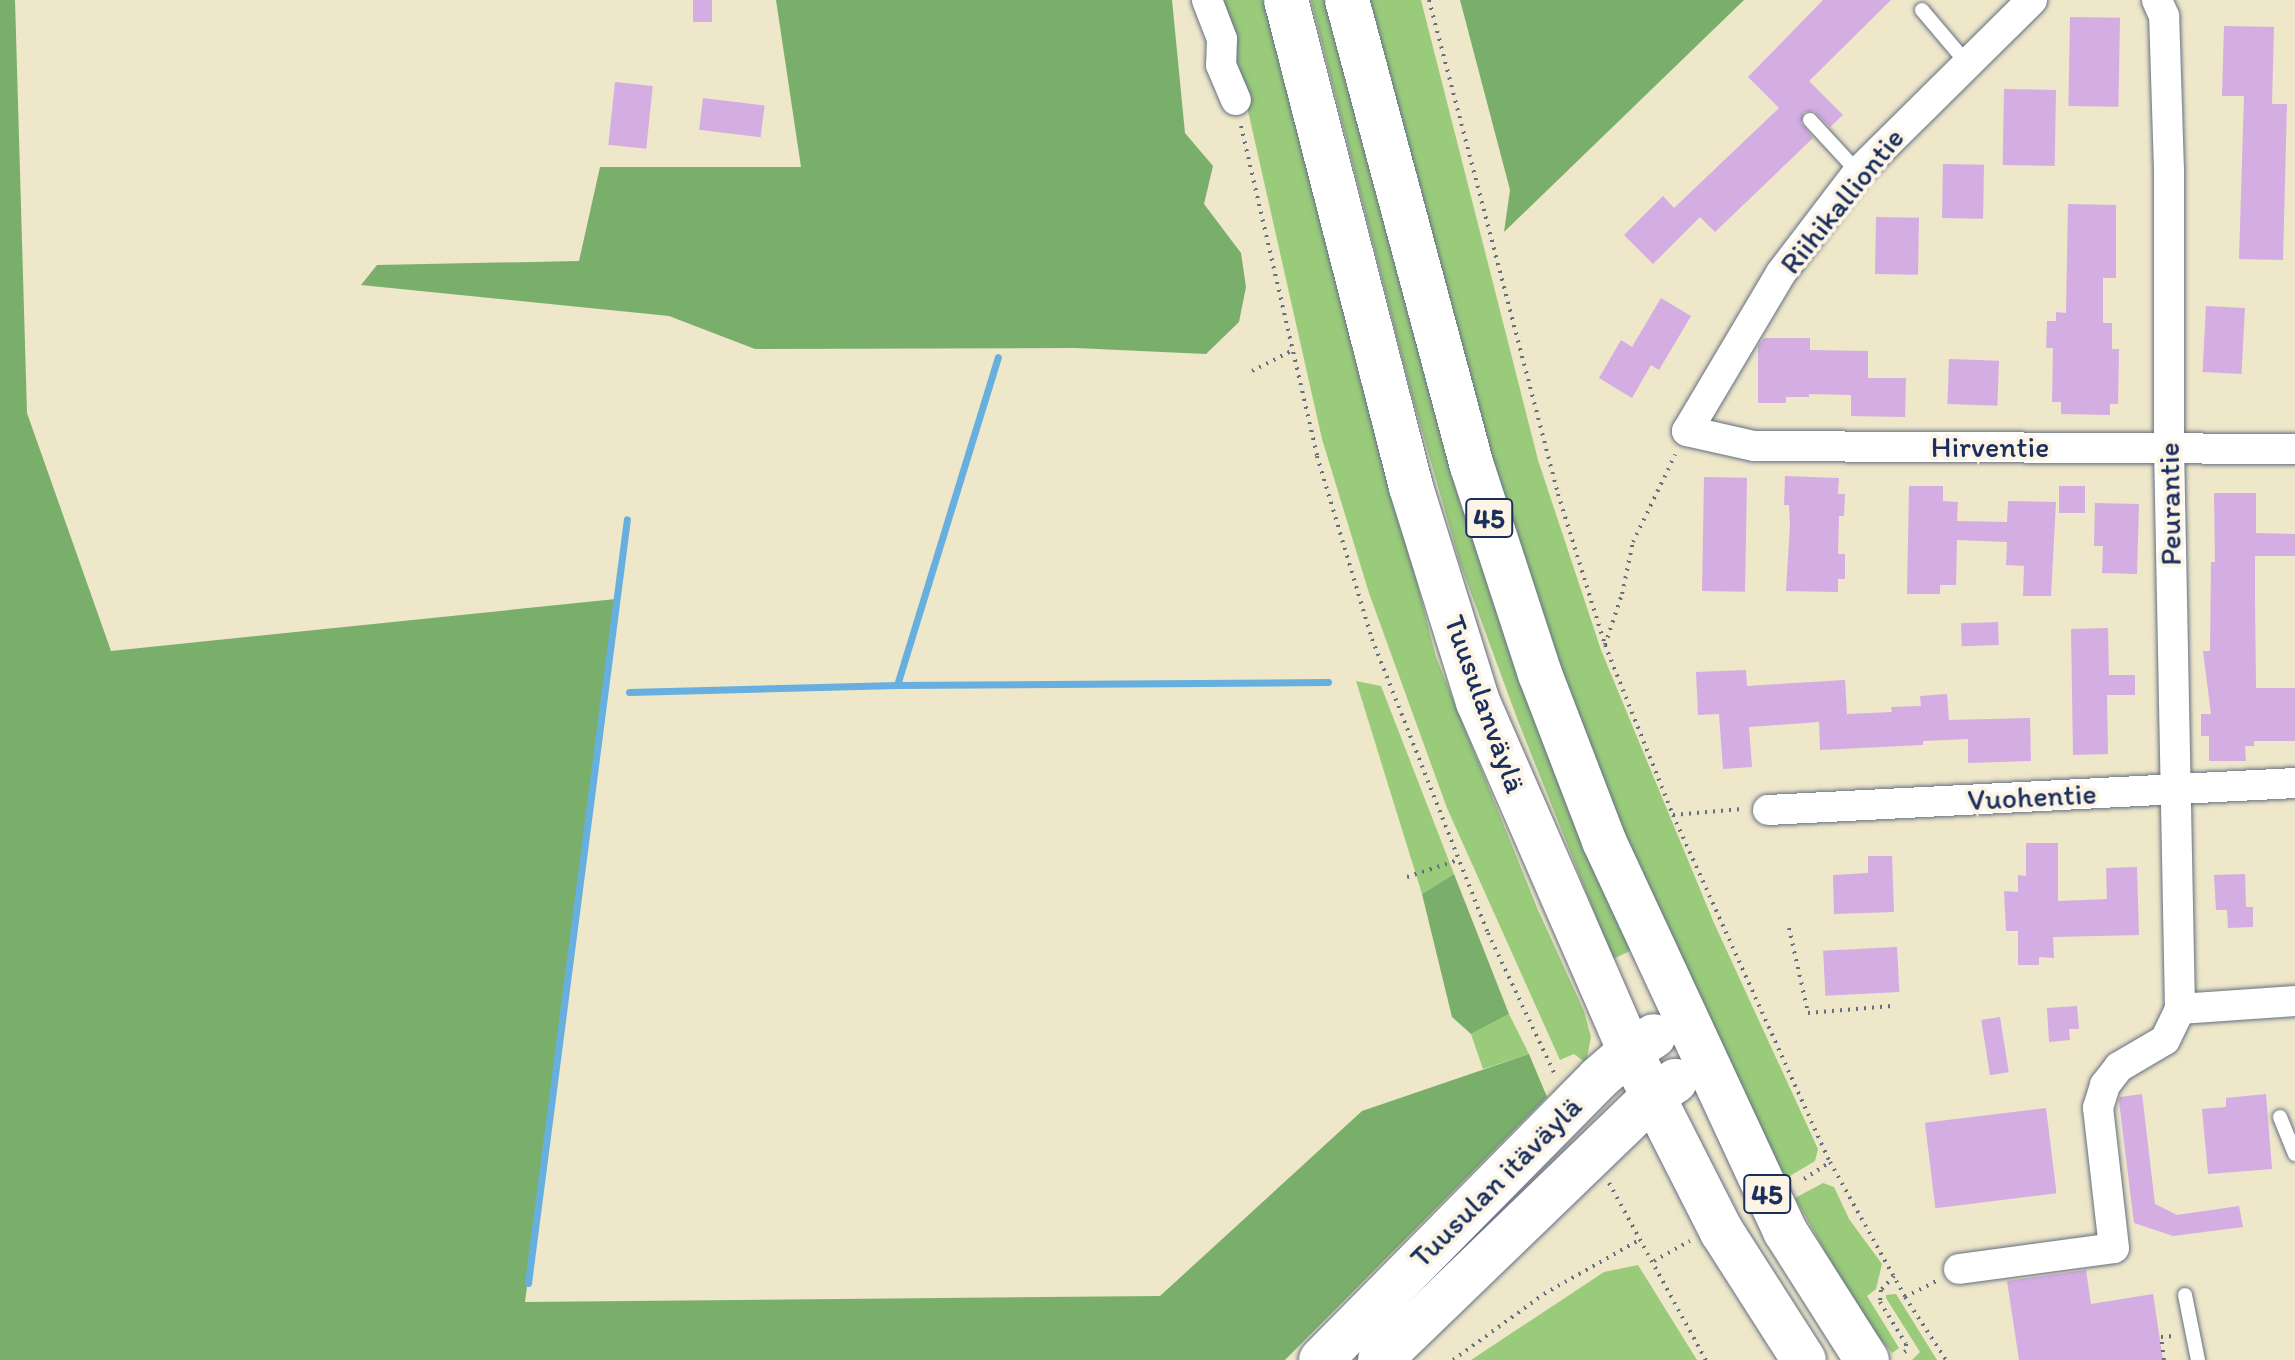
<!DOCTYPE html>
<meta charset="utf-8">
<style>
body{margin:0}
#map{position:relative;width:2295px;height:1360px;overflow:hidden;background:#eee7c9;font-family:Itim,sans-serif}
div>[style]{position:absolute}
.green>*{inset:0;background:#99cb7b}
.forest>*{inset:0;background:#7aaf6b}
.stream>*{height:7px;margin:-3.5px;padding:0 3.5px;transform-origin:3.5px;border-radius:3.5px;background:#66afde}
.building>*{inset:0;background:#d4ade3;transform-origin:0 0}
.path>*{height:4px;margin-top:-2px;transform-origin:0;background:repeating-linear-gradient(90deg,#656f83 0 2px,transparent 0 8px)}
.roads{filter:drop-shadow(0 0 2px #656f83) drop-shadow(0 0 2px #656f83)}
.lane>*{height:14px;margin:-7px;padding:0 7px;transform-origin:7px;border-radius:7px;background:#fff}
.street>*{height:30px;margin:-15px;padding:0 15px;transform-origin:15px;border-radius:15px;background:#fff}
.primary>*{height:44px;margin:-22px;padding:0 22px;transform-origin:22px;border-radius:22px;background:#fff}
span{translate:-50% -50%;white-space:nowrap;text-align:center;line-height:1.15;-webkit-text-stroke:8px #fcf5e5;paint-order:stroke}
.shield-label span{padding:2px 6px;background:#fcf5e5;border:2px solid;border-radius:6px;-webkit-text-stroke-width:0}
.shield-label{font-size:28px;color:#1b2f5e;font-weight:700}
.street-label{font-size:30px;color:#1b2f5e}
</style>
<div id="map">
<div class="green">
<div style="clip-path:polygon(1223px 0,1269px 0,1436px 657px,1538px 910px,1584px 1011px,1591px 1037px,1586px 1063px,1574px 1054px,1560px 1060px,1447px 808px,1369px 593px,1322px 439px)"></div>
<div style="clip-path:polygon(1311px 0,1331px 0,1632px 950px,1613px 959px,1518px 721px,1460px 563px,1412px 396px)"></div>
<div style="clip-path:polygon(1370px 0,1421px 0,1538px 460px,1601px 650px,1714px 923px,1818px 1149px,1815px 1161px,1785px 1179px,1726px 1069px,1584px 739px,1476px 409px)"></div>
<div style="clip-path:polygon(1356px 681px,1381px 686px,1454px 874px,1422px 894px)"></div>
<div style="clip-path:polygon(1509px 1014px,1529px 1054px,1483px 1069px,1471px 1034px)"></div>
<div style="clip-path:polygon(1823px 1183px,1834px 1187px,1849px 1219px,1882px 1264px,1876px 1289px,1867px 1296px,1899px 1348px,1892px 1353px,1861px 1315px,1795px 1198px)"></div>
<div style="clip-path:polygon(1638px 1265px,1697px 1360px,1471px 1360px,1604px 1272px)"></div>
<div style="clip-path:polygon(1896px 1294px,1937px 1360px,1912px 1360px,1920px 1352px,1886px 1298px,1886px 1295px)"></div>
</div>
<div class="forest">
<div style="clip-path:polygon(0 0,15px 0,27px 413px,111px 651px,616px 599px,525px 1302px,1160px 1296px,1362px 1111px,1529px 1054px,1547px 1097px,1285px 1360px,0 1360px)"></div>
<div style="clip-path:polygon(776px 0,1172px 0,1185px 133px,1213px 166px,1204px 204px,1241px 253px,1246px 287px,1239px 322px,1206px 354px,1075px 348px,755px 349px,669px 316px,361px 285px,377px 265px,579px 261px,600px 167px,801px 167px)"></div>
<div style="clip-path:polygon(1460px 0,1744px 0,1504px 232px,1510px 190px)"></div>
<div style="clip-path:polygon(1454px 874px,1509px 1014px,1471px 1034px,1452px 1017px,1422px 894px)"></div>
</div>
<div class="stream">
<div style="left:897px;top:685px;width:343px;rotate:-72.9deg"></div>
<div style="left:629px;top:692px;width:268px;rotate:-1.5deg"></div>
<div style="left:897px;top:685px;width:431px;rotate:-0.4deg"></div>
<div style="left:528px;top:1283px;width:770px;rotate:-82.62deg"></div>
</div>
<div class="building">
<div style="left:693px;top:0;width:19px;height:22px"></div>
<div style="clip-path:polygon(1823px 0,1891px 0,1809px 81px,1843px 115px,1830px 127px,1814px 111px,1804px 112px,1801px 123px,1813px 138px,1715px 232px,1700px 217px,1653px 264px,1624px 235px,1663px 196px,1674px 208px,1779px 108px,1748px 77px)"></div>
<div style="left:2070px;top:17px;width:50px;height:89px;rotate:1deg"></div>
<div style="clip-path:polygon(2224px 26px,2274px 27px,2272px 104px,2287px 104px,2283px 260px,2239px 259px,2244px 96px,2222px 96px)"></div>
<div style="left:615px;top:82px;width:38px;height:63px;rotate:6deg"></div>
<div style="left:2004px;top:89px;width:52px;height:76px;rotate:1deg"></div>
<div style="left:703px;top:98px;width:62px;height:32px;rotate:7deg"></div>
<div style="left:1943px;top:164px;width:41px;height:54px;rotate:1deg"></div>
<div style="clip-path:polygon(2068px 204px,2116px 205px,2116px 278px,2103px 278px,2103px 323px,2112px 323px,2112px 349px,2119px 349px,2118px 404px,2110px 404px,2110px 415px,2061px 414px,2061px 402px,2052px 402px,2053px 348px,2046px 348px,2047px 321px,2056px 321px,2056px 312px,2066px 313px)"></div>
<div style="left:1876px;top:217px;width:43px;height:57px;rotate:1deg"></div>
<div style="clip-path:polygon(1661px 298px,1691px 316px,1659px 370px,1651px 365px,1632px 398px,1599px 378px,1621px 340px,1632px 347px)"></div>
<div style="left:2206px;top:306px;width:39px;height:66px;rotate:3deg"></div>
<div style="clip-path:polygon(1764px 338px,1810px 338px,1810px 350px,1868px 351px,1868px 378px,1906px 378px,1905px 417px,1851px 416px,1851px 395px,1809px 394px,1809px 397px,1786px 397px,1786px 403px,1758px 403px,1758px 346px)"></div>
<div style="left:1949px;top:359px;width:50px;height:45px;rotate:2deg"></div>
<div style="clip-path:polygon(1785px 476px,1839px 478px,1838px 494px,1845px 494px,1844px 516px,1839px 516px,1838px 554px,1845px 554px,1845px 579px,1838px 579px,1838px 592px,1786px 591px,1790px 524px,1789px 505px,1784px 505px)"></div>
<div style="left:1704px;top:477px;width:43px;height:114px;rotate:1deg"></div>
<div style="clip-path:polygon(1909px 486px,1943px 486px,1943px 501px,1958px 502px,1957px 521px,2007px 522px,2008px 501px,2056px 502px,2051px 596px,2023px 596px,2024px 566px,2006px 565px,2007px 542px,1957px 540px,1956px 585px,1940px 585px,1940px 594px,1907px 594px)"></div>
<div style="left:2059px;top:486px;width:26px;height:27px"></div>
<div style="clip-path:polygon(2214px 493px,2256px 493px,2256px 533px,2295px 534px,2295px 556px,2255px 556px,2255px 600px,2256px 688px,2295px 688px,2295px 741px,2254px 741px,2254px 746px,2245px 746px,2246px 761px,2209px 761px,2209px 736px,2201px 736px,2201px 714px,2211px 714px,2203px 651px,2210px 651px,2211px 562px,2215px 562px)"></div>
<div style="clip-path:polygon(2095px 503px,2139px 504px,2137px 574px,2102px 573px,2103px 546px,2094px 546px)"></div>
<div style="left:1998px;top:622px;width:23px;height:37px;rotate:88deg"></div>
<div style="clip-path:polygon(2108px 628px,2109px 675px,2135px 675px,2135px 695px,2107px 695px,2108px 754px,2073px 755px,2071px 629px)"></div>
<div style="clip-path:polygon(1746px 670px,1747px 686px,1845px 680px,1847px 714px,1892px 712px,1891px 707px,1921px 706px,1920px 696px,1947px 694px,1949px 720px,2030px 718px,2031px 761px,1968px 763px,1968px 739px,1923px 741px,1923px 745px,1820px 750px,1819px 722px,1749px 727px,1752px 767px,1723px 769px,1719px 714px,1698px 715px,1696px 672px)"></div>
<div style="clip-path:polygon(2026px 843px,2058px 843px,2058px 901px,2107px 899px,2106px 868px,2137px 867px,2139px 935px,2053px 937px,2054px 958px,2039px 957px,2039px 965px,2018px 965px,2018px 931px,2006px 931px,2004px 891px,2018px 892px,2018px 875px,2026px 876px)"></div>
<div style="clip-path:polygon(1868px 856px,1892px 856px,1894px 912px,1834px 914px,1833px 875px,1868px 873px)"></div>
<div style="clip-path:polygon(2245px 874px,2246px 907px,2253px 907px,2253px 927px,2228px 928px,2227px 910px,2216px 910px,2214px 875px)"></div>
<div style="left:1897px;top:947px;width:45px;height:74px;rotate:87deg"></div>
<div style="clip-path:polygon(2077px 1006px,2079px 1029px,2069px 1029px,2070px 1040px,2049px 1042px,2047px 1008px)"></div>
<div style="left:2000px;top:1017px;width:56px;height:19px;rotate:81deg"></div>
<div style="clip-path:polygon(2142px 1094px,2155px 1204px,2177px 1215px,2239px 1206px,2243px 1227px,2173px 1236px,2134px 1223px,2119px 1101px,2120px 1097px)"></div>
<div style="clip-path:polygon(2266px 1094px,2272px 1169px,2208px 1174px,2202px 1109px,2226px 1107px,2226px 1098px)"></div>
<div style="left:2046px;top:1108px;width:86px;height:122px;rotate:83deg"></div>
<div style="clip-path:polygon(2086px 1270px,2091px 1304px,2153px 1294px,2163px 1360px,2019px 1360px,2007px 1281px)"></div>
</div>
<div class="path">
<div style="left:1429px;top:0;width:511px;rotate:75.36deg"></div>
<div style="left:1558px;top:494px;width:158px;rotate:72.7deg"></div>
<div style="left:1605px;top:645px;width:183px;rotate:68.2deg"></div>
<div style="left:1673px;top:815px;width:381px;rotate:65.7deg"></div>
<div style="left:1830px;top:1162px;width:154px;rotate:60.9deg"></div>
<div style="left:1905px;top:1297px;width:75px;rotate:56.9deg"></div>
<div style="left:1241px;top:126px;width:339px;rotate:77deg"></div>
<div style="left:1317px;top:456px;width:191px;rotate:73.3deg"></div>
<div style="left:1372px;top:639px;width:316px;rotate:68.5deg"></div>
<div style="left:1488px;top:933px;width:157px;rotate:64.7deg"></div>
<div style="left:1252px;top:371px;width:44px;rotate:-27.1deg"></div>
<div style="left:1605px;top:645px;width:54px;rotate:-71.6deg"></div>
<div style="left:1622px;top:594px;width:53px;rotate:-78.1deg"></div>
<div style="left:1633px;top:542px;width:97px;rotate:-64.2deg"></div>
<div style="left:1673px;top:815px;width:69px;rotate:-5deg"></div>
<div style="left:1407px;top:877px;width:54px;rotate:-18.4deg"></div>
<div style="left:1789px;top:928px;width:87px;rotate:77.4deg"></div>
<div style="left:1808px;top:1013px;width:84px;rotate:-4.8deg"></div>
<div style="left:1804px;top:1179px;width:31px;rotate:-33deg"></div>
<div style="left:1609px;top:1183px;width:202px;rotate:61.3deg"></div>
<div style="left:1654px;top:1261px;width:41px;rotate:-29.1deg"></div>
<div style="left:1894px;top:1276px;width:19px;rotate:133deg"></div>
<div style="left:1881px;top:1290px;width:12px;rotate:95deg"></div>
<div style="left:1880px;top:1302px;width:49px;rotate:58.2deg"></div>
<div style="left:1906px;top:1344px;width:7px;rotate:90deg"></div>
<div style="left:1906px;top:1351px;width:6px;rotate:149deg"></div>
<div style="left:1905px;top:1297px;width:35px;rotate:-27deg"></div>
<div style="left:1453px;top:1360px;width:112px;rotate:-36deg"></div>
<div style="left:1544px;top:1294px;width:109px;rotate:-29.6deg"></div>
<div style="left:2164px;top:1360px;width:23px;rotate:-97deg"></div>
<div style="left:2161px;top:1337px;width:13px;rotate:-4deg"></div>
</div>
<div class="roads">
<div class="lane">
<div style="left:1922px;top:10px;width:68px;rotate:49.8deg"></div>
<div style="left:1810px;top:120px;width:71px;rotate:47.3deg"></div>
<div style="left:2280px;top:1117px;width:40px;rotate:68deg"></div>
<div style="left:2185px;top:1295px;width:66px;rotate:78.7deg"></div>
</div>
<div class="street">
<div style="left:1207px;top:0;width:42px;rotate:69deg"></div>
<div style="left:1222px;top:39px;width:26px;rotate:92deg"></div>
<div style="left:1221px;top:65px;width:38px;rotate:67deg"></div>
<div style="left:2032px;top:0;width:245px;rotate:135.3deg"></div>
<div style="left:1858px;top:172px;width:127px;rotate:127.3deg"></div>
<div style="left:1781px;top:273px;width:184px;rotate:120.7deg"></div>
<div style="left:1687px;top:431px;width:69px;rotate:12.6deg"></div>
<div style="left:1754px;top:446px;width:541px;rotate:0.32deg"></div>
<div style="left:1768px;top:810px;width:528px;rotate:-2.93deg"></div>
<div style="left:2180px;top:1009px;width:115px;rotate:-4deg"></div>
<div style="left:1959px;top:1269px;width:156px;rotate:-7.7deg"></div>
<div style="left:2114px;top:1248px;width:141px;rotate:-96.5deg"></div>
<div style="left:2098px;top:1108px;width:24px;rotate:-73deg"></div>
<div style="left:2105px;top:1085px;width:23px;rotate:-52deg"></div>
<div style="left:2119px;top:1067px;width:53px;rotate:-30.4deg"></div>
<div style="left:2165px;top:1040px;width:34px;rotate:-64deg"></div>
<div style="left:2180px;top:1009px;width:561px;rotate:-91.12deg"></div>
<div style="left:2169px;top:448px;width:277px;rotate:-90deg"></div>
<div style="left:2169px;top:171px;width:155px;rotate:-91.8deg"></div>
<div style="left:2164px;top:16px;width:17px;rotate:-114deg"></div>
</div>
<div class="primary">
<div style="left:1286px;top:0;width:503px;rotate:75.6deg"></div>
<div style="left:1411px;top:487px;width:225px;rotate:72.7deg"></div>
<div style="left:1478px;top:702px;width:381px;rotate:66.5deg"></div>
<div style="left:1630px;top:1051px;width:203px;rotate:63.1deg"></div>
<div style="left:1722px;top:1232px;width:152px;rotate:57.4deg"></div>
<div style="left:1347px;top:0;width:482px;rotate:75deg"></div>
<div style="left:1472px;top:466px;width:219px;rotate:71.9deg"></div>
<div style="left:1540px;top:674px;width:179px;rotate:69deg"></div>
<div style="left:1604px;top:841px;width:430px;rotate:65.1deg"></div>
<div style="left:1785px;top:1231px;width:153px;rotate:57.6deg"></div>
<div style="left:1321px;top:1360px;width:396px;rotate:-45.4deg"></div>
<div style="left:1599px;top:1078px;width:41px;rotate:-41.1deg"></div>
<div style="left:1630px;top:1051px;width:28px;rotate:-32deg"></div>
<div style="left:1380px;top:1360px;width:380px;rotate:-44deg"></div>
<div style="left:1653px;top:1096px;width:27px;rotate:-34deg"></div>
</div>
</div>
<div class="shield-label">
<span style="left:1489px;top:518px">45</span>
<span style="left:1767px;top:1194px">45</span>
</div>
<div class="street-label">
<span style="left:1842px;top:201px;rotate:-51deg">Riihikalliontie</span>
<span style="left:1990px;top:447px">Hirventie</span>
<span style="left:2170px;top:504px;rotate:-91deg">Peurantie</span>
<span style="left:1485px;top:704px;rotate:70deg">Tuusulanväylä</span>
<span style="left:2032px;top:797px;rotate:-3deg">Vuohentie</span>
<span style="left:1496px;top:1182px;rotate:-45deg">Tuusulan itäväylä</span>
</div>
</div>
